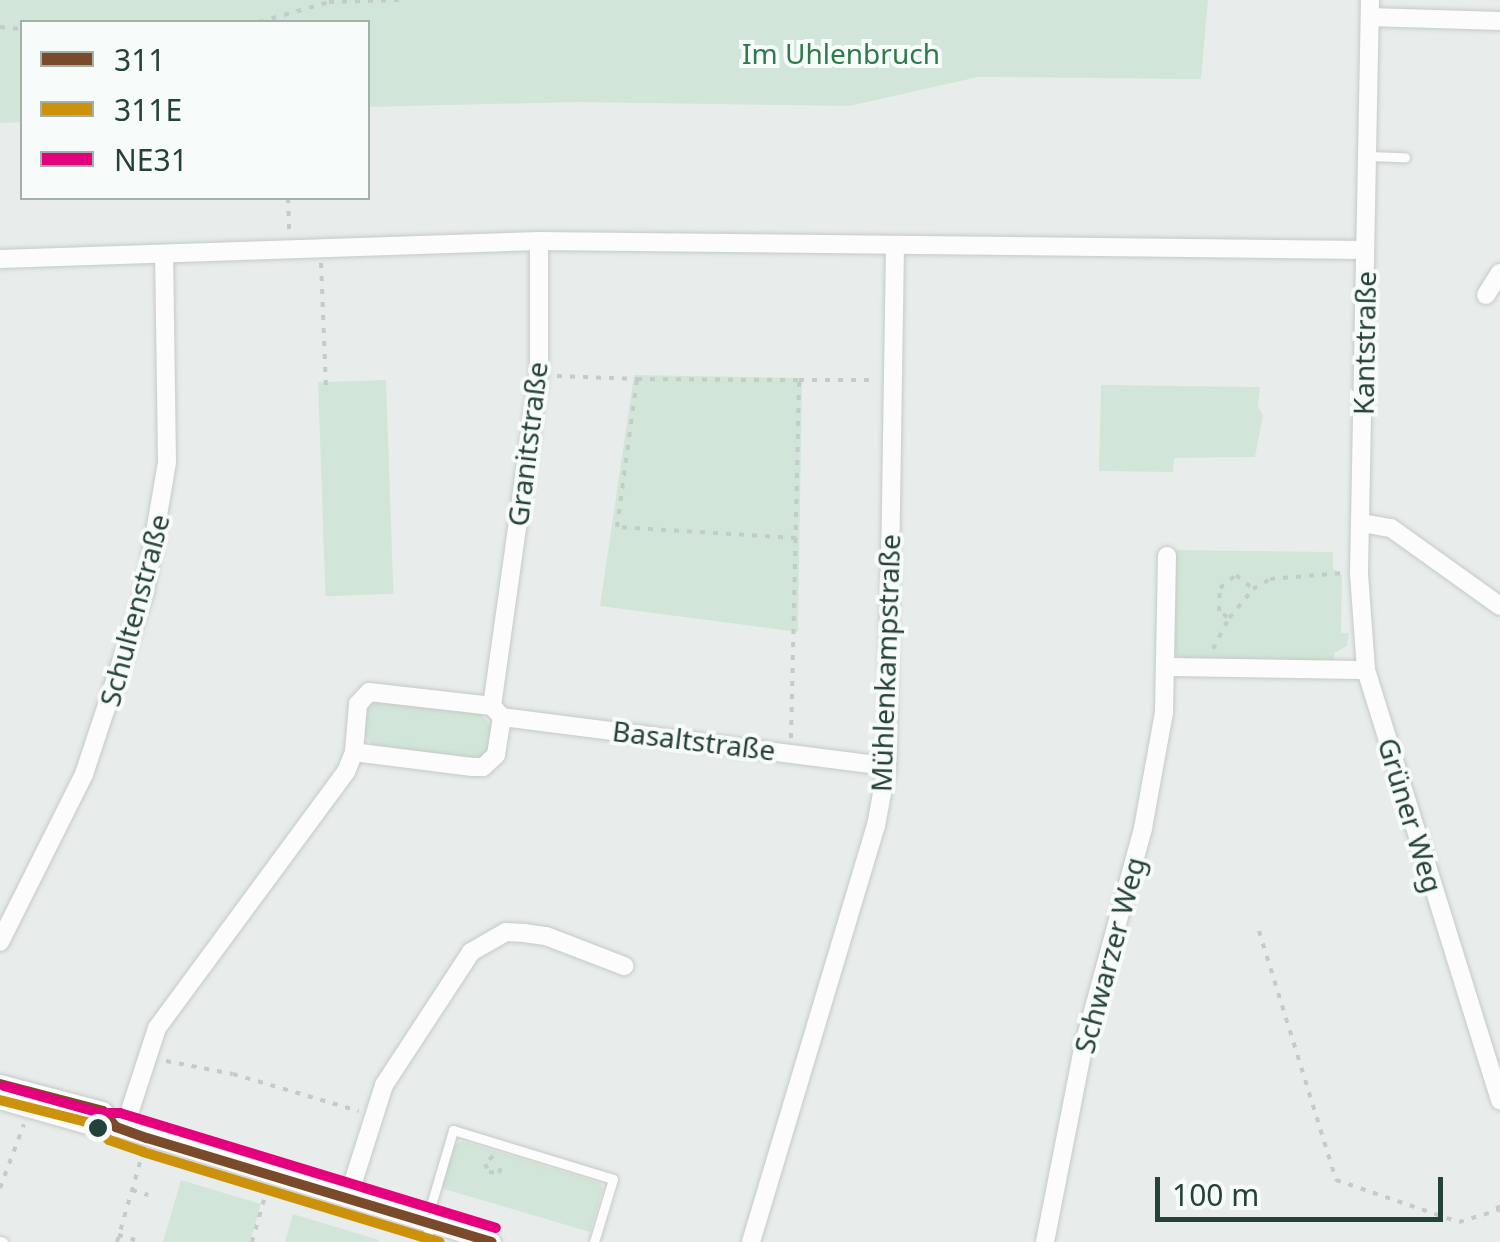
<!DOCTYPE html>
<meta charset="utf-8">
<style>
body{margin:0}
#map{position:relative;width:1500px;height:1242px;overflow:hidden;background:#e8edeb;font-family:"Noto Sans",sans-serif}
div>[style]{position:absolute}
.green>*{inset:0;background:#d1e6d8;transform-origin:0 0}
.path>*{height:4px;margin-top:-2px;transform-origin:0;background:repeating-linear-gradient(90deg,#c3ccca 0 5px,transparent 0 13px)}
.roads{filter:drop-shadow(0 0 2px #c5cac8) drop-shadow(0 0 2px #c5cac8)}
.lane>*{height:9px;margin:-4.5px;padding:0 4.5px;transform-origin:4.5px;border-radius:4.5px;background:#fcfcfc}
.street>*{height:18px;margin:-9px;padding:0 9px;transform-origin:9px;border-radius:9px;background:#fcfcfc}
.bus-1>*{height:10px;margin:-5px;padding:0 5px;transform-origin:5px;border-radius:5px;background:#7a4b2a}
.bus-2>*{height:10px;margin:-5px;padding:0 5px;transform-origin:5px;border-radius:5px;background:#cd920c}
.bus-3>*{height:10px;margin:-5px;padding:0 5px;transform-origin:5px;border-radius:5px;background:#e5007d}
.dots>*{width:28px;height:28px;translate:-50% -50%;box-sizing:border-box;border:5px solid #f7fbf9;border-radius:50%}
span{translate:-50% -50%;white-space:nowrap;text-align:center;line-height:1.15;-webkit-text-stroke:8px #f7fbf9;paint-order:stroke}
.park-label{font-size:28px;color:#2d7a4b}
.street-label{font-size:28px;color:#24423a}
.legend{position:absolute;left:20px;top:20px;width:350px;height:180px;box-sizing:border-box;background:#f7fbf9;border:2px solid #a3b1ad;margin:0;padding:12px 18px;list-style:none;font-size:30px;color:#24423a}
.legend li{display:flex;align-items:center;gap:20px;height:50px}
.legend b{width:50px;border:2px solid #a3b1ad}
.scale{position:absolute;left:1155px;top:1177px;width:288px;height:45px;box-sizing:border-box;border:5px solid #24423a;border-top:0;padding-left:12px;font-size:30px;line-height:35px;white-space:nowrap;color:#24423a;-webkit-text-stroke:8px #f7fbf9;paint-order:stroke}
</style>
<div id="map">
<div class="green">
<div style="clip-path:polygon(0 0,1208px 0,1201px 79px,978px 77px,849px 106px,577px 102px,368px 107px,368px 22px,22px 22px,22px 122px,0 123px)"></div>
<div style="clip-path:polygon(634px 375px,802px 378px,798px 632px,600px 606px)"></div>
<div style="left:386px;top:380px;width:214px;height:68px;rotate:88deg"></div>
<div style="clip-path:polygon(1101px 385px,1260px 387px,1258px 407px,1263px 415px,1255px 457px,1174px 458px,1173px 472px,1099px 471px)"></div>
<div style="clip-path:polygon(1176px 550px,1333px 552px,1333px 569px,1342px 575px,1341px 633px,1349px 633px,1347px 646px,1334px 653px,1334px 663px,1179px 659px,1175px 652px)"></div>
<div style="clip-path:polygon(378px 700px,477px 711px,491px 725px,491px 745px,481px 757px,453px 758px,374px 747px,363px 733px,367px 710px)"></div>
<div style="clip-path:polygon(462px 1141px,600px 1183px,603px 1188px,590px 1232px,441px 1188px,453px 1146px)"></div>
<div style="clip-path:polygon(181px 1180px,261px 1204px,250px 1242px,163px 1242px)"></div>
<div style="clip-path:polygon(293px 1214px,379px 1240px,379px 1242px,285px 1242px)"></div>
</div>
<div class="path">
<div style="left:259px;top:22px;width:73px;rotate:-15.9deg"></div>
<div style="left:329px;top:2px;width:71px;rotate:-1.6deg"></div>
<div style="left:0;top:27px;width:22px;rotate:5deg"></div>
<div style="left:288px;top:198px;width:35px;rotate:88deg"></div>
<div style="left:321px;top:263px;width:125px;rotate:87.7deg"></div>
<div style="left:557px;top:376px;width:80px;rotate:2.1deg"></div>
<div style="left:796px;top:538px;width:179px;rotate:-176.5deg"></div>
<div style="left:617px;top:527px;width:149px;rotate:-82.3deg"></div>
<div style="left:637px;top:379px;width:162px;rotate:0.4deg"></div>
<div style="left:1227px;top:617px;width:10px;rotate:-143deg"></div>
<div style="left:1219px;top:611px;width:23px;rotate:-88deg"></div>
<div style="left:1220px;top:588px;width:21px;rotate:-39deg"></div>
<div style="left:1236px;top:575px;width:22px;rotate:39deg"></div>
<div style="left:1213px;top:649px;width:35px;rotate:-63deg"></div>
<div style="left:1229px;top:618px;width:38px;rotate:-50deg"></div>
<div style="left:1253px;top:589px;width:20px;rotate:-30deg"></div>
<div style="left:1270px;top:579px;width:73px;rotate:-4.7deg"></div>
<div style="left:791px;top:738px;width:358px;rotate:-88.7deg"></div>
<div style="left:799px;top:380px;width:77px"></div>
<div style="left:1259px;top:931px;width:261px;rotate:72.8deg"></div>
<div style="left:1336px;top:1180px;width:130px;rotate:18.9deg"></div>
<div style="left:1459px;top:1222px;width:42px;rotate:-16.7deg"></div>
<div style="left:1499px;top:1210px;width:5px;rotate:-112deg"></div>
<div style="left:166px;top:1061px;width:68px;rotate:11deg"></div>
<div style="left:233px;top:1074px;width:131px;rotate:16.4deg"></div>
<div style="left:493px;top:1156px;width:11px;rotate:135deg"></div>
<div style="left:485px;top:1164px;width:9px;rotate:63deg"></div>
<div style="left:489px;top:1172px;width:10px;rotate:6deg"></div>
<div style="left:499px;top:1173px;width:12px;rotate:-70deg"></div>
<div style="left:0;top:1188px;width:68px;rotate:-69.4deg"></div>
<div style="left:132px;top:1190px;width:17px;rotate:17deg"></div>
<div style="left:118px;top:1235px;width:18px;rotate:16deg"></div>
<div style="left:117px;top:1242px;width:94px;rotate:-73.9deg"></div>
<div style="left:252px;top:1242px;width:55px;rotate:-74.2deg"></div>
</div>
<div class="roads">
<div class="lane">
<div style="left:1367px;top:156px;width:38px;rotate:2deg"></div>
<div style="left:426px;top:1222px;width:96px;rotate:-73.6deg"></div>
<div style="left:453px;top:1130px;width:167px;rotate:17deg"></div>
<div style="left:613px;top:1179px;width:66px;rotate:106.8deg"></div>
<div style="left:0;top:1241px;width:3px;rotate:18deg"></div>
<div style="left:425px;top:1242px;width:19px;rotate:-72deg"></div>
</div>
<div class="street">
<div style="left:1370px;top:0;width:574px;rotate:91.1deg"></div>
<div style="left:1359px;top:574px;width:96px;rotate:85.8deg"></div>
<div style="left:1366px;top:670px;width:451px;rotate:72.7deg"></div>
<div style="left:1370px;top:17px;width:130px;rotate:1.8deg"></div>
<div style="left:0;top:259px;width:539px;rotate:-1.91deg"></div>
<div style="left:539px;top:241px;width:826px;rotate:0.62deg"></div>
<div style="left:1486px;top:295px;width:26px;rotate:-58deg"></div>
<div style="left:1362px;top:523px;width:29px;rotate:10deg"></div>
<div style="left:1391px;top:528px;width:134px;rotate:35.6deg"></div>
<div style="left:1166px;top:667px;width:200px;rotate:0.9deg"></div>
<div style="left:369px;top:692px;width:124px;rotate:6.5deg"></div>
<div style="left:492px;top:706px;width:15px;rotate:48deg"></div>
<div style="left:502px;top:717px;width:38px;rotate:99deg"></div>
<div style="left:496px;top:755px;width:18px;rotate:137deg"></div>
<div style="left:483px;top:767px;width:11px;rotate:180deg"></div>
<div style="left:472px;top:767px;width:119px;rotate:-172.8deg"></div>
<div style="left:354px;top:752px;width:48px;rotate:-85.2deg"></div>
<div style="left:358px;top:704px;width:16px;rotate:-47deg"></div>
<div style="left:492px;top:706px;width:337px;rotate:-82deg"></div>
<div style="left:539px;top:372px;width:131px;rotate:-90deg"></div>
<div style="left:502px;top:717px;width:388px;rotate:7.3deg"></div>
<div style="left:0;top:942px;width:188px;rotate:-63.4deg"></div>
<div style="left:84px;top:774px;width:193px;rotate:-71.6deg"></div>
<div style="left:145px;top:591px;width:131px;rotate:-80.3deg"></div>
<div style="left:167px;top:462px;width:208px;rotate:-90.8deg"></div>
<div style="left:0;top:1084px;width:106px;rotate:14.7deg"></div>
<div style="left:103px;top:1111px;width:21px;rotate:51deg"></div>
<div style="left:0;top:1100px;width:102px;rotate:15.9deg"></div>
<div style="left:98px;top:1128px;width:18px;rotate:-3deg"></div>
<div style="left:116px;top:1127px;width:393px;rotate:17deg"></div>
<div style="left:124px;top:1129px;width:106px;rotate:-71.9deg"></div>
<div style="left:157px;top:1028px;width:318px;rotate:-53.6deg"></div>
<div style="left:346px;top:772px;width:22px;rotate:-68deg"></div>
<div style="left:348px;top:1198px;width:119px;rotate:-72.3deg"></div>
<div style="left:384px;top:1085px;width:159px;rotate:-56.8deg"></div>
<div style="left:471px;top:952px;width:40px;rotate:-29.7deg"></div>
<div style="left:506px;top:932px;width:18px;rotate:3deg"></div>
<div style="left:524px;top:933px;width:22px;rotate:8deg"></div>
<div style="left:546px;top:936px;width:84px;rotate:21deg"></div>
<div style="left:751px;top:1242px;width:434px;rotate:-73.3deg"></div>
<div style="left:876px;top:826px;width:61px;rotate:-79.6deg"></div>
<div style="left:887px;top:766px;width:520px;rotate:-89.12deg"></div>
<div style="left:1045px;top:1242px;width:198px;rotate:-78.9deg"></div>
<div style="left:1083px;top:1048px;width:228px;rotate:-74.7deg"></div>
<div style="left:1143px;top:828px;width:118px;rotate:-79.7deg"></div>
<div style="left:1164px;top:712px;width:156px;rotate:-88.9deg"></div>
</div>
</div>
<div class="bus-1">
<div style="left:0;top:1084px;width:106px;rotate:14.7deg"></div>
<div style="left:103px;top:1111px;width:21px;rotate:51deg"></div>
<div style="left:116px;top:1127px;width:33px;rotate:20deg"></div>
<div style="left:147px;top:1138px;width:360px;rotate:16.8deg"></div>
</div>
<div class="bus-2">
<div style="left:0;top:1100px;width:97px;rotate:14.3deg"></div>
<div style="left:94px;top:1124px;width:22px;rotate:47deg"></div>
<div style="left:109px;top:1140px;width:36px;rotate:19deg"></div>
<div style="left:143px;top:1152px;width:310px;rotate:16.9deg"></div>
</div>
<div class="bus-3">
<div style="left:4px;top:1086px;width:100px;rotate:15.7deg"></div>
<div style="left:100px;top:1113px;width:20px"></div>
<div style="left:120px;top:1113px;width:393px;rotate:17deg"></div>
</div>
<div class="dots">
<div style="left:98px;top:1128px;background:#24423a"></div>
</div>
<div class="park-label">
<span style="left:841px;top:53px">Im Uhlenbruch</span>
</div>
<div class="street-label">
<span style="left:1364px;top:343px;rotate:-89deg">Kantstraße</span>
<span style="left:527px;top:444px;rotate:-83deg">Granitstraße</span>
<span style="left:134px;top:610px;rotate:-75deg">Schultenstraße</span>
<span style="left:885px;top:663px;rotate:-88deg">Mühlenkampstraße</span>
<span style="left:694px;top:740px;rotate:7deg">Basaltstraße</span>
<span style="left:1411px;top:815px;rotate:73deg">Grüner Weg</span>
<span style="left:1109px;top:955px;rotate:-75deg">Schwarzer Weg</span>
</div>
<ul class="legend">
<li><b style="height:12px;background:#7a4b2a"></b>311</li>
<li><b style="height:12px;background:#cd920c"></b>311E</li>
<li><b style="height:12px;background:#e5007d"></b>NE31</li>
</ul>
<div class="scale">100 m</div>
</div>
